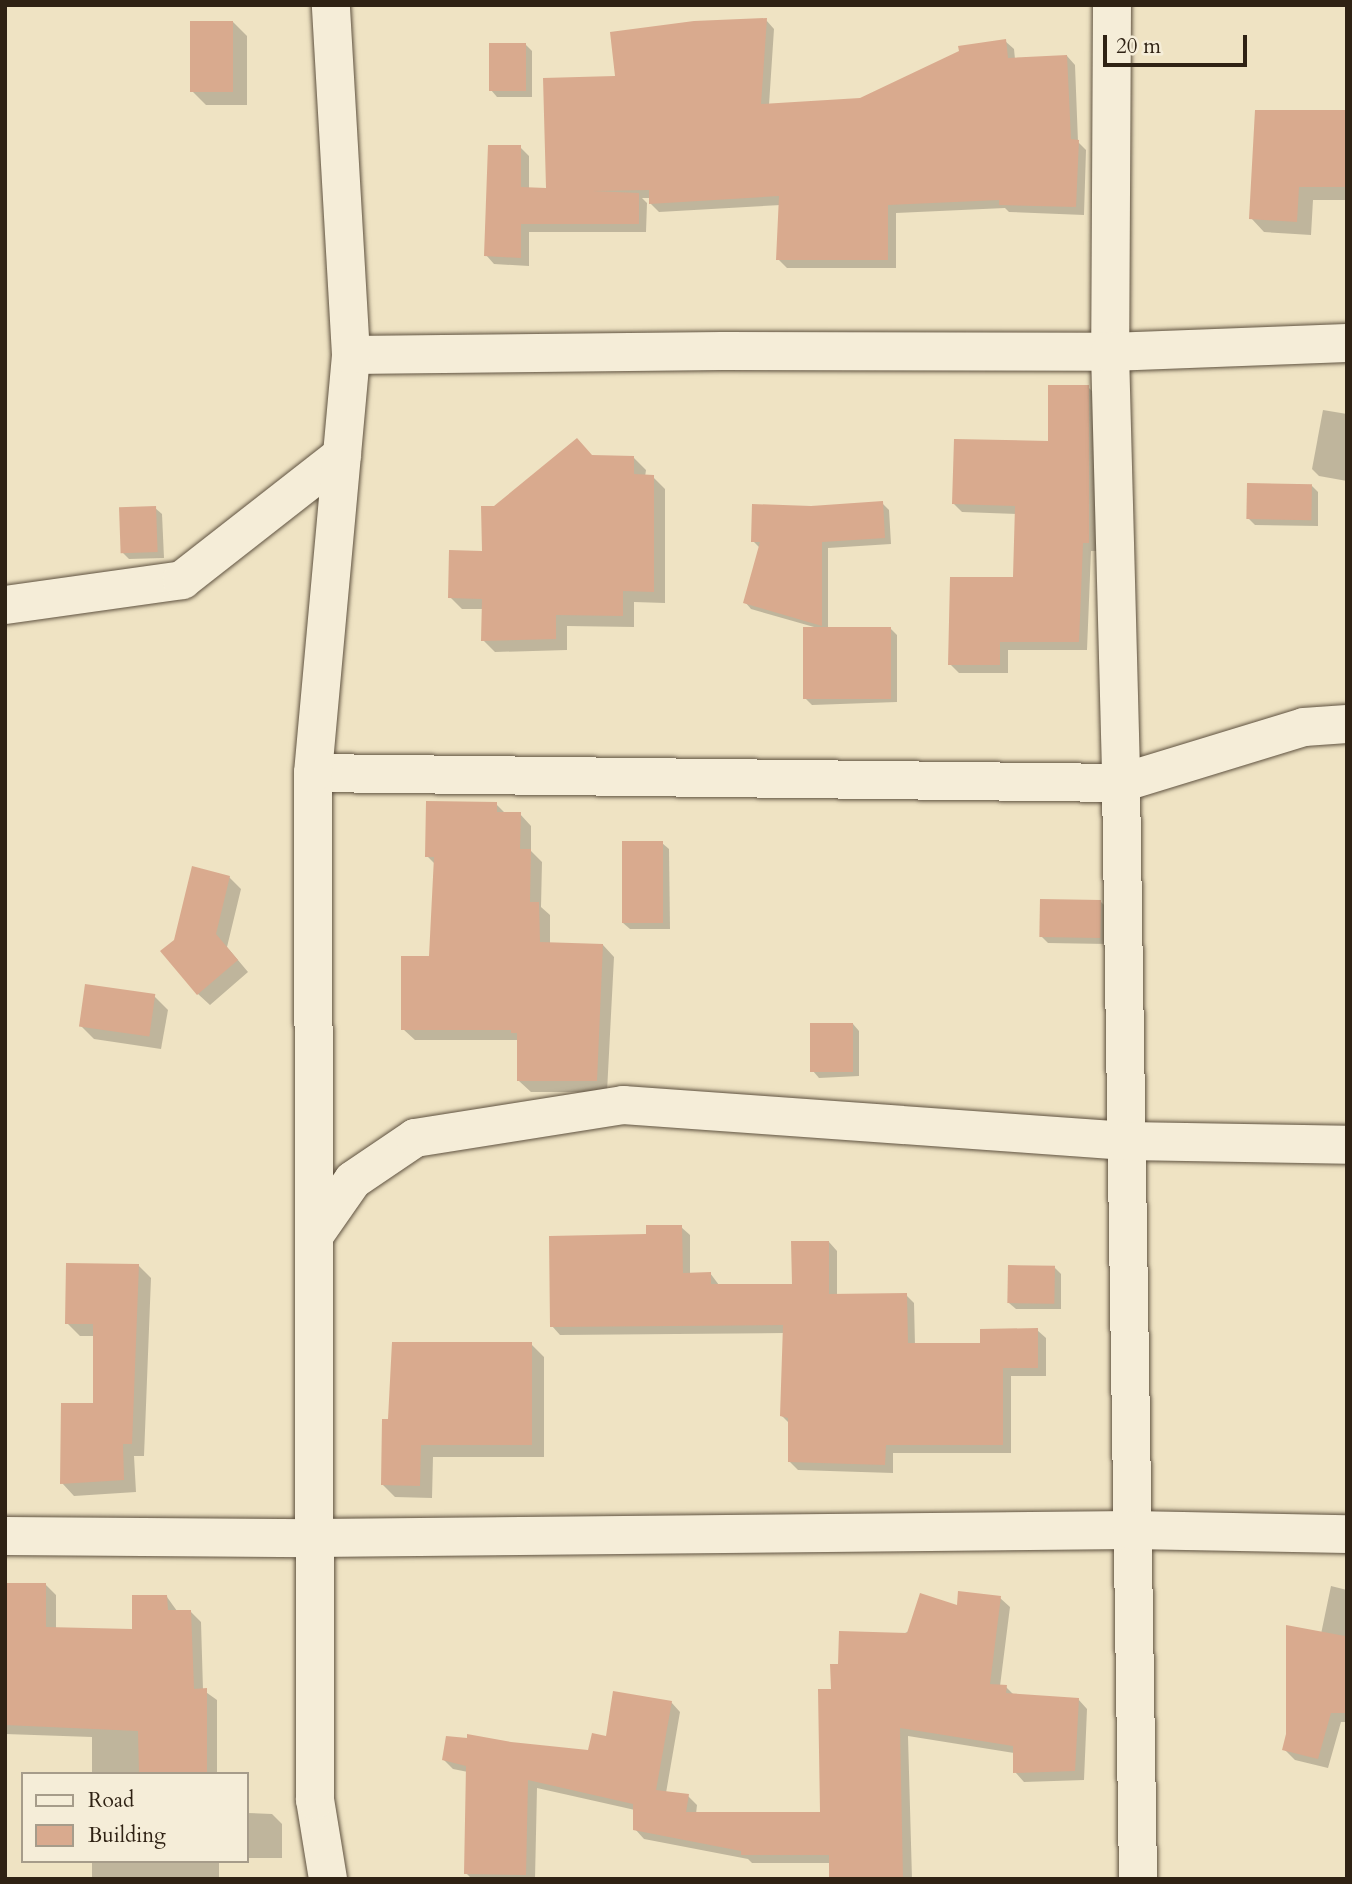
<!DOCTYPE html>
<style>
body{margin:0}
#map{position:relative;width:1352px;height:1884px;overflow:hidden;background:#efe3c3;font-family:Cardo,serif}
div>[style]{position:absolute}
.shadow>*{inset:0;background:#0003;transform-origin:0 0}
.building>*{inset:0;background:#d9aa8e;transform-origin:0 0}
.roads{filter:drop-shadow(0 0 2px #5f5240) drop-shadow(0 0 2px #5f5240)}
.minor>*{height:38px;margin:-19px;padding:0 19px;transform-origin:19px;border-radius:19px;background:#f5edd8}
span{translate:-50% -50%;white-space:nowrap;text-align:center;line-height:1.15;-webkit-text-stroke:5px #f5edd8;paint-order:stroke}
.frame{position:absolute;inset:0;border:7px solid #2f2214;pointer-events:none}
.legend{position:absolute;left:21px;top:1772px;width:228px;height:91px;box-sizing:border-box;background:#f5edd8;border:2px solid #a69c8a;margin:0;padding:9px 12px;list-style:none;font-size:21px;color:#2f2214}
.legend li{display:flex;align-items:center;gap:14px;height:35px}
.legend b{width:35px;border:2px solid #a69c8a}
.scale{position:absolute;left:1103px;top:35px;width:144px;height:32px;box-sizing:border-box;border:4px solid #2f2214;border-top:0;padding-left:9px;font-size:21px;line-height:24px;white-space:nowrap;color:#2f2214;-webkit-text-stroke:5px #f5edd8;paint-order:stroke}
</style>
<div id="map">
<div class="shadow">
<div style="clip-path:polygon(766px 20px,774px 29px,769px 105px,861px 100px,1005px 41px,1014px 49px,1015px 59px,1067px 56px,1075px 65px,1078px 142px,1086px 150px,1084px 215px,1009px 212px,1005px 208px,896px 213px,896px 268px,787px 268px,778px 259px,781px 205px,659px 212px,651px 204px,651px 198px,642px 198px,647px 203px,646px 232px,529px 232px,529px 266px,494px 264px,486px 255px,520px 147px,529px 156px,529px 189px,548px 190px,617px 77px)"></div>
<div style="clip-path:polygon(233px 22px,247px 36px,247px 105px,206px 105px,192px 91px)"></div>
<div style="clip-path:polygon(526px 45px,532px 51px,532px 97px,497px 97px,491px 90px)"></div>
<div style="clip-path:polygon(1347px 112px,1347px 200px,1313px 200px,1311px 235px,1264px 232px,1251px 218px)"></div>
<div style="clip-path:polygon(1088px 387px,1097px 396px,1097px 551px,1091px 551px,1087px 650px,1008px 650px,1008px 673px,959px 673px,950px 664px,1015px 579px,1017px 514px,962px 512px,954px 504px,1050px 443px)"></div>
<div style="clip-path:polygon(1323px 410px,1347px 414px,1347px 481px,1319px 476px,1312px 469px)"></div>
<div style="clip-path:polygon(593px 457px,634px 458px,646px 470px,645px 477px,653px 477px,665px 489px,665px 603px,634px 602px,634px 627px,567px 626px,567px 650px,495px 652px,483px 640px,483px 609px,462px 609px,450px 597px,484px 553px,495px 508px)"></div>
<div style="clip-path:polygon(1312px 486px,1318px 492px,1318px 526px,1255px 525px,1248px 518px)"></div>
<div style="clip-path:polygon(882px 503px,889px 510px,891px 544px,828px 548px,828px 628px,890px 628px,897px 635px,897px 702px,812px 705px,805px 698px,814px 627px,751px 609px,745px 602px,760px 548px,753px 541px,811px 507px)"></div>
<div style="clip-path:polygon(155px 508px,162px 514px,164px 558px,129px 559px,122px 552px)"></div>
<div style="clip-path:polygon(496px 804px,506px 814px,520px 814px,531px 826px,531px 851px,542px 862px,541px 907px,550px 915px,550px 944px,603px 945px,614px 957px,607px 1092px,531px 1092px,519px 1081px,519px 1040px,415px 1040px,403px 1029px,431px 958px,435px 864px,427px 856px)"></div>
<div style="clip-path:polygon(662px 843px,669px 849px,670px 929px,630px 929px,623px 923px)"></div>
<div style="clip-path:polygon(229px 877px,241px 889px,227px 947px,248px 972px,210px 1005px,198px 994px,176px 941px)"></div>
<div style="clip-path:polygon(1100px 901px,1107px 908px,1107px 944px,1048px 943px,1041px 936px)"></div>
<div style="clip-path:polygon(154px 996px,168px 1010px,161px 1049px,94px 1039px,80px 1025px)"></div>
<div style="clip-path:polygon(853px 1024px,859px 1031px,859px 1076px,819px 1078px,813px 1071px)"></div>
<div style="clip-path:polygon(681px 1227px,690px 1235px,690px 1274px,710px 1273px,719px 1285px,794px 1285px,829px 1242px,837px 1251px,837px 1296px,906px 1295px,914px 1303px,915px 1345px,982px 1345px,1037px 1330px,1046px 1338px,1046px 1376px,1011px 1376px,1011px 1453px,893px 1453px,893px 1473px,798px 1470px,790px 1462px,790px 1424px,782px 1416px,785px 1333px,560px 1335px,552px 1326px,647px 1236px)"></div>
<div style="clip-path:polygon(138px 1265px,151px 1278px,144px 1456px,134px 1456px,136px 1492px,74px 1496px,62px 1483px,95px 1404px,95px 1336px,80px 1336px,67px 1323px)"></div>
<div style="clip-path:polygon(1055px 1268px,1061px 1274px,1061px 1309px,1016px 1309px,1009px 1303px)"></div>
<div style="clip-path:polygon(531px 1344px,544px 1357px,544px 1457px,433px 1457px,432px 1498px,395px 1497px,382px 1484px,390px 1421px)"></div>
<div style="clip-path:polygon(45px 1584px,56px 1595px,56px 1629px,134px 1631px,167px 1597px,177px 1611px,190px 1611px,201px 1622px,203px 1690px,217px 1700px,217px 1774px,92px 1774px,92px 1737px,5px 1734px,5px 1586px)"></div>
<div style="clip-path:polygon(1331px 1586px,1347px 1590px,1347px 1722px,1341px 1722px,1328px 1768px,1295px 1760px,1284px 1749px,1321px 1634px)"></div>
<div style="clip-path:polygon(1000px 1598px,1010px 1607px,1000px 1686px,1006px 1687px,1015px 1696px,1078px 1699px,1087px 1709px,1084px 1780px,1024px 1782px,1015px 1772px,1014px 1753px,908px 1736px,912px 1879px,830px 1879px,830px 1863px,752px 1863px,748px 1859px,644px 1839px,635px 1829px,635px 1810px,537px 1788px,535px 1879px,472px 1879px,466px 1873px,468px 1772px,453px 1769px,444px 1760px,511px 1744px,590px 1752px,608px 1738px,671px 1702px,680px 1712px,666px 1793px,688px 1796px,697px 1805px,696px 1814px,822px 1814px,832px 1691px,840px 1665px,958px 1607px)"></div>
<div style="clip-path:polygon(247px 1813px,272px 1814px,282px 1824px,282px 1858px,247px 1858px)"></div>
<div style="left:92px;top:1861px;width:127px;height:18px"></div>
</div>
<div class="building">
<div style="clip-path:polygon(767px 18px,761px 104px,860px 98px,959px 51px,958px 46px,1006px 39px,1008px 58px,1067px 55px,1071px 139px,1079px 140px,1076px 207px,999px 205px,999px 200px,888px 205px,888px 260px,776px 260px,779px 196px,649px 204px,649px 190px,592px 191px,639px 193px,639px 224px,521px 224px,521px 258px,484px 256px,488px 145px,521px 145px,521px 187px,546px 188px,543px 78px,615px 76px,610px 32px,694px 21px)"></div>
<div style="left:190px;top:21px;width:43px;height:71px"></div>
<div style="left:489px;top:43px;width:37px;height:48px"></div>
<div style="clip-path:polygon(1255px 110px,1347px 110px,1347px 187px,1299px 187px,1297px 222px,1249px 219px)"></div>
<div style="clip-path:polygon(1048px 385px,1089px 385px,1089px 543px,1083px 543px,1079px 642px,1000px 642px,1000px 665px,948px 665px,950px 577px,1013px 577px,1015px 506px,952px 504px,954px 439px,1048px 441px)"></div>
<div style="clip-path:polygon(577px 438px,592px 455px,634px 456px,634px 474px,654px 475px,654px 592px,623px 591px,623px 616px,556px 615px,556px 639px,481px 641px,482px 599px,448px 598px,449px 550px,482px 551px,481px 506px,494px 506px)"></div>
<div style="left:1247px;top:483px;width:65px;height:36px;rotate:1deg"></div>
<div style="clip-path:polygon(883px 501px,885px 538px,822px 542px,822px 626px,743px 603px,760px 542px,751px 542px,752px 504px,811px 506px)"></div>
<div style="left:156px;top:506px;width:46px;height:37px;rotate:88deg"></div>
<div style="left:803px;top:627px;width:88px;height:72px"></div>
<div style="clip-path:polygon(426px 801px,497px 802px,497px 812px,521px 812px,520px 849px,531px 849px,530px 902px,539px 902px,540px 942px,603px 944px,597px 1081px,517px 1081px,517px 1033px,511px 1033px,511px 1030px,401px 1030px,401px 956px,429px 956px,434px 857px,425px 857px)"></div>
<div style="left:622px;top:841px;width:41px;height:82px"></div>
<div style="clip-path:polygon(192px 866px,230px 876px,216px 934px,238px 960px,197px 995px,160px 951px,174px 940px)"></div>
<div style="left:1040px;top:899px;width:61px;height:38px;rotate:1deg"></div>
<div style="left:85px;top:984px;width:71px;height:43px;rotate:8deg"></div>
<div style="left:810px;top:1023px;width:43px;height:49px"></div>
<div style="clip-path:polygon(646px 1225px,682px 1225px,683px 1273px,711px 1272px,711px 1284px,792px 1284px,791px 1241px,829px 1241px,829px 1294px,907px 1293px,908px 1343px,980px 1343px,980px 1329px,1038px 1328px,1038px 1368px,1003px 1368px,1003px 1445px,886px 1445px,885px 1465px,788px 1462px,788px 1418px,780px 1416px,783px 1325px,550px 1327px,549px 1236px,646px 1234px)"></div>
<div style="clip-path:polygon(66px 1263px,139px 1264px,132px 1444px,123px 1444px,124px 1480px,60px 1484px,61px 1403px,93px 1403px,93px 1324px,65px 1324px)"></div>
<div style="left:1008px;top:1265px;width:47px;height:38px;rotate:1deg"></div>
<div style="clip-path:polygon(392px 1342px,532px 1342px,532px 1445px,421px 1445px,420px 1486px,381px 1485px,382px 1419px,388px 1419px)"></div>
<div style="clip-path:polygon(5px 1583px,46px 1583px,46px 1627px,132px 1629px,132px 1595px,167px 1595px,168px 1610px,191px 1610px,194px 1689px,207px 1688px,207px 1774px,139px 1774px,138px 1731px,5px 1725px)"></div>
<div style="clip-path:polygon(958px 1591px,1001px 1596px,990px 1684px,1007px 1685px,1006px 1693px,1079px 1698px,1075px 1771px,1013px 1773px,1013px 1746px,900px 1728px,903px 1879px,829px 1879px,829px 1855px,741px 1855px,741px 1851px,633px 1830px,633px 1804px,528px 1780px,526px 1875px,464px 1874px,466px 1766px,442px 1760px,446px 1736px,467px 1738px,467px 1734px,511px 1742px,588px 1750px,592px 1733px,606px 1736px,613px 1691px,672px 1701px,656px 1790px,689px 1794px,686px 1812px,820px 1812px,818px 1689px,831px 1689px,830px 1664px,838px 1664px,839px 1631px,907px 1633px,920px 1593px,957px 1605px)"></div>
<div style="clip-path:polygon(1286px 1625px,1345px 1636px,1345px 1713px,1331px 1713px,1318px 1759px,1282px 1750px,1286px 1734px)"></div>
</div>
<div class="roads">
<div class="minor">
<div style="left:1112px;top:5px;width:347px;rotate:90.3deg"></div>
<div style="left:1110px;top:352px;width:431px;rotate:88.5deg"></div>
<div style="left:1121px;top:783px;width:1096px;rotate:89.11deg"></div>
<div style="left:351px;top:355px;width:371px;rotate:-0.6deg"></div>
<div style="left:722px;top:351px;width:388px;rotate:0.1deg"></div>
<div style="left:1110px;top:352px;width:237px;rotate:-2.2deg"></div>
<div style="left:5px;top:605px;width:179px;rotate:-8deg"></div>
<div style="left:182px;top:580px;width:203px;rotate:-38deg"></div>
<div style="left:313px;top:773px;width:808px;rotate:0.71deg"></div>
<div style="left:1121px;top:783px;width:191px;rotate:-17deg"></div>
<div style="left:1304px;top:727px;width:43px;rotate:-4deg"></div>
<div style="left:314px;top:1236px;width:68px;rotate:-55.1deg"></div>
<div style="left:353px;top:1180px;width:75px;rotate:-34.1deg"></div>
<div style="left:415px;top:1138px;width:211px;rotate:-9deg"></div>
<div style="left:623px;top:1105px;width:505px;rotate:4.09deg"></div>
<div style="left:1127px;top:1141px;width:220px;rotate:1deg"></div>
<div style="left:5px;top:1536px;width:310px;rotate:0.4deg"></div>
<div style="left:315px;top:1538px;width:817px;rotate:-0.56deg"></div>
<div style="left:1132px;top:1530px;width:215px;rotate:1.1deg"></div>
<div style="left:328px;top:1879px;width:80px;rotate:-99.3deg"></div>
<div style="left:315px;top:1800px;width:1027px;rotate:-90.11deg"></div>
<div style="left:313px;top:773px;width:420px;rotate:-84.8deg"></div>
<div style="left:351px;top:355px;width:351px;rotate:-93.3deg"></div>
</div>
</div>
<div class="frame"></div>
<ul class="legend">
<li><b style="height:9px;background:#f5edd8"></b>Road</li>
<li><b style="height:19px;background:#d9aa8e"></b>Building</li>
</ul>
<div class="scale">20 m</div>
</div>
